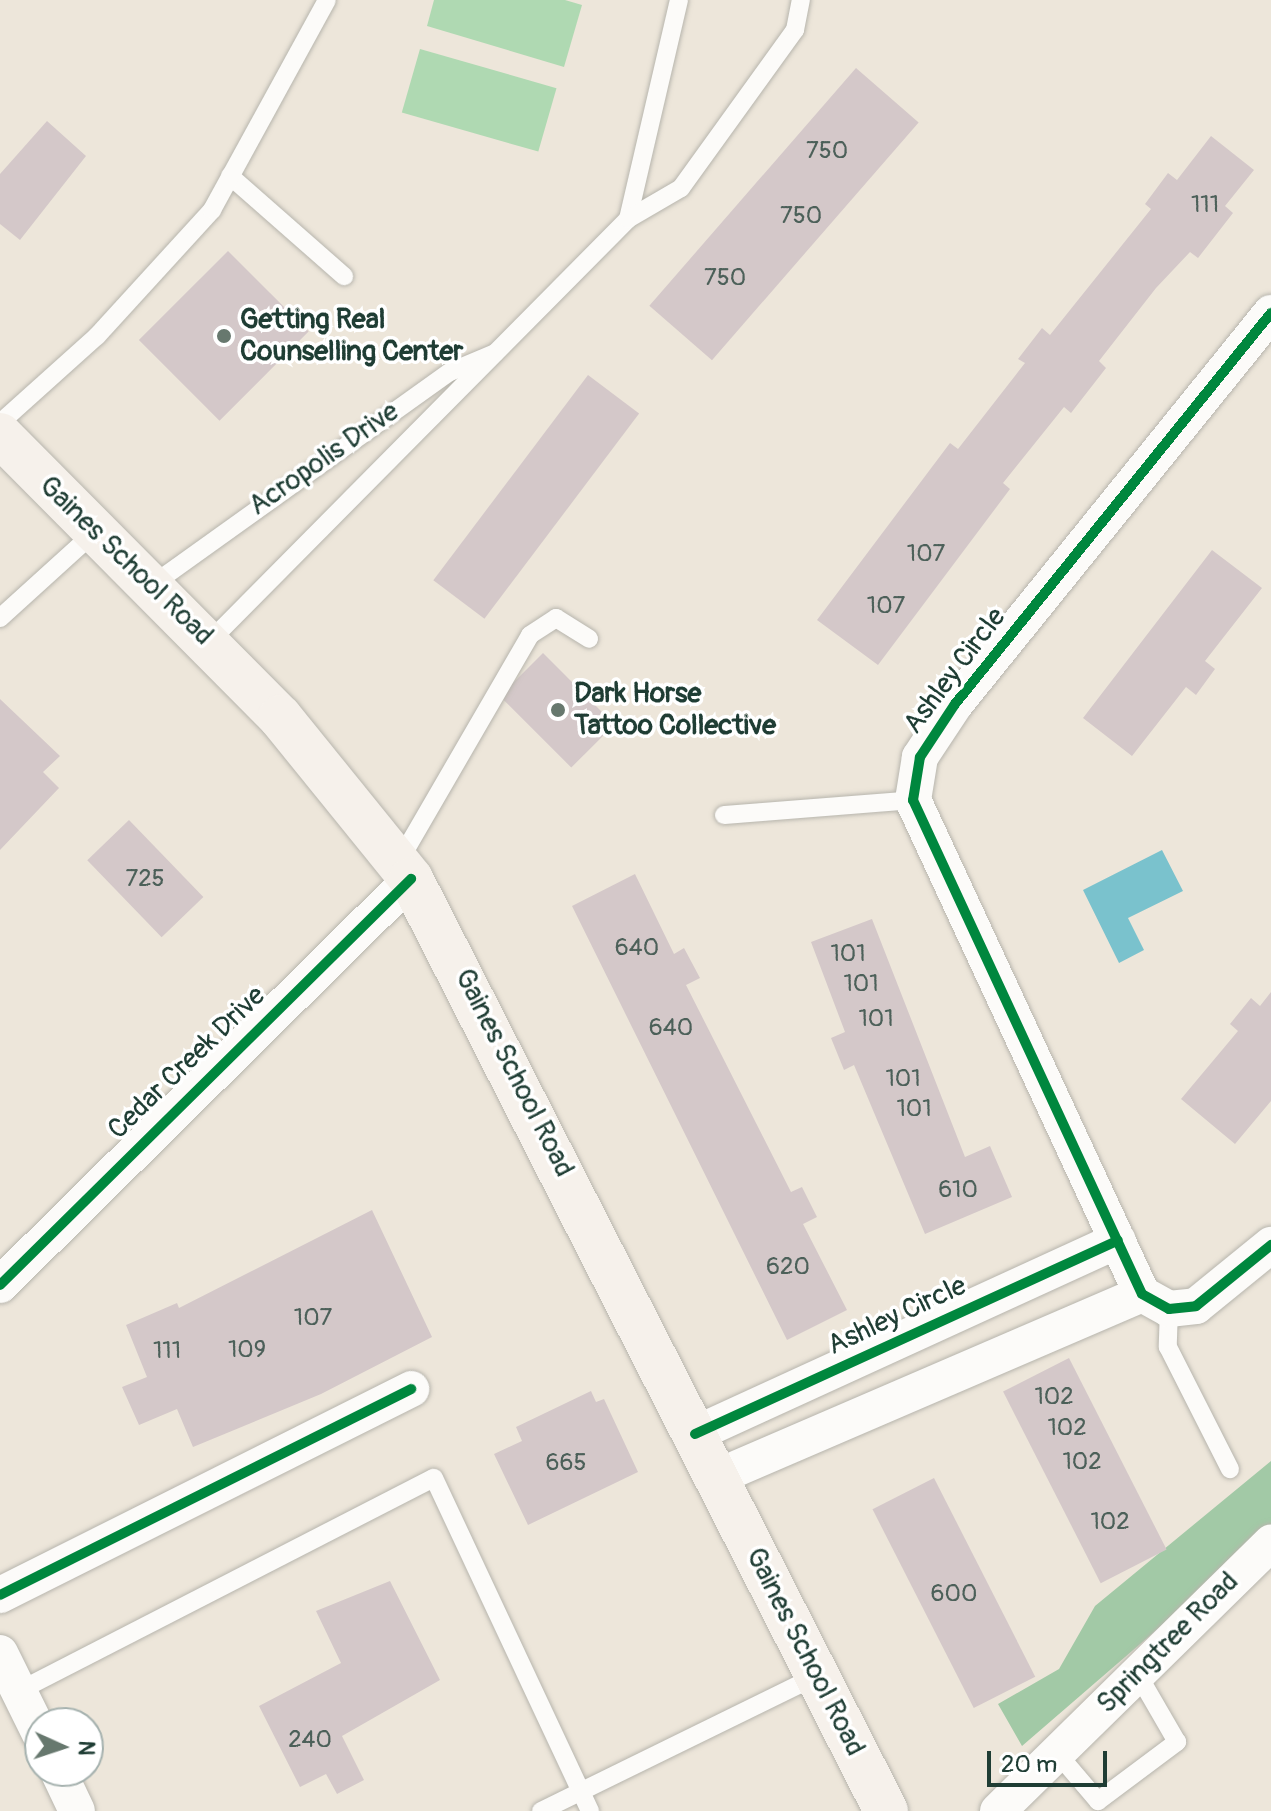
<!DOCTYPE html>
<style>
body{margin:0}
#map{position:relative;width:1271px;height:1811px;overflow:hidden;background:#ede6da;font-family:Pangolin,sans-serif}
div>[style]{position:absolute}
.green>*{inset:0;background:#afd9b2;transform-origin:0 0}
.forest>*{inset:0;background:#a2c9a6}
.water>*{inset:0;background:#7ac2cd}
.building>*{inset:0;background:#d4c8c9;transform-origin:0 0}
.roads{filter:drop-shadow(0 0 2px #b7b5ad) drop-shadow(0 0 2px #b7b5ad)}
.lane>*{height:18px;margin:-9px;padding:0 9px;transform-origin:9px;border-radius:9px;background:#fcfbf9}
.street>*{height:36px;margin:-18px;padding:0 18px;transform-origin:18px;border-radius:18px;background:#fcfbf9}
.secondary>*{height:44px;margin:-22px;padding:0 22px;transform-origin:22px;border-radius:22px;background:#f6f1eb}
.cycleway>*{height:10px;margin:-5px;padding:0 5px;transform-origin:5px;border-radius:5px;background:#00873e}
.dots>*{width:22px;height:22px;translate:-50% -50%;box-sizing:border-box;border:4px solid #fff;border-radius:50%}
span{translate:-50% -50%;white-space:nowrap;text-align:center;line-height:1.15;-webkit-text-stroke:7px #fff;paint-order:stroke}
.number-label{font-size:24px;color:#4c6059}
.number-label span{-webkit-text-stroke-width:0}
.poi-label{font-size:28px;color:#1f3d34;font-weight:700}
.left{translate:0 -50%;text-align:left}
.street-label{font-size:28px;color:#1f3d34}
.north{position:absolute;left:24px;top:1707px;width:80px;height:80px;box-sizing:border-box;background:#fff;border:2px solid #a5b1ae;border-radius:50%;rotate:93deg;font-size:22px;font-weight:700;line-height:32px;text-align:center;color:#1f3d34}
.north::after{content:'';display:block;margin:auto;width:28px;height:36px;background:#67786e;clip-path:polygon(50% 0,100% 100%,50% 72%,0 100%)}
.scale{position:absolute;left:987px;top:1751px;width:120px;height:36px;box-sizing:border-box;border:4px solid #1f3d34;border-top:0;padding-left:10px;font-size:24px;line-height:28px;white-space:nowrap;color:#1f3d34;-webkit-text-stroke:6px #fff;paint-order:stroke}
</style>
<div id="map">
<div class="green">
<div style="clip-path:polygon(434px 0,565px 0,582px 5px,564px 67px,427px 26px)"></div>
<div style="left:420px;top:49px;width:142px;height:66px;rotate:16deg"></div>
</div>
<div class="forest">
<div style="clip-path:polygon(1271px 1461px,1271px 1531px,1022px 1746px,998px 1704px,1059px 1669px,1095px 1606px)"></div>
</div>
<div class="water">
<div style="clip-path:polygon(1162px 850px,1183px 891px,1128px 918px,1144px 950px,1119px 963px,1083px 890px)"></div>
</div>
<div class="building">
<div style="left:856px;top:68px;width:83px;height:315px;rotate:41deg"></div>
<div style="clip-path:polygon(47px 121px,86px 156px,20px 240px,0 224px,0 174px)"></div>
<div style="clip-path:polygon(1211px 136px,1254px 170px,1225px 206px,1233px 213px,1198px 258px,1190px 252px,1156px 288px,1099px 361px,1106px 368px,1071px 413px,1064px 407px,1003px 483px,1010px 489px,878px 665px,817px 620px,950px 443px,958px 449px,1025px 363px,1018px 359px,1042px 328px,1050px 335px,1151px 209px,1145px 204px,1168px 173px,1177px 180px)"></div>
<div style="left:228px;top:251px;width:114px;height:126px;rotate:45deg"></div>
<div style="left:588px;top:375px;width:64px;height:257px;rotate:37deg"></div>
<div style="clip-path:polygon(1212px 550px,1262px 588px,1205px 661px,1215px 669px,1196px 695px,1186px 687px,1132px 756px,1083px 718px)"></div>
<div style="left:543px;top:653px;width:101px;height:61px;rotate:45deg"></div>
<div style="clip-path:polygon(0 699px,60px 756px,43px 772px,59px 788px,0 850px)"></div>
<div style="left:129px;top:820px;width:107px;height:58px;rotate:46deg"></div>
<div style="clip-path:polygon(635px 874px,674px 954px,684px 948px,700px 978px,686px 985px,791px 1192px,802px 1187px,817px 1217px,803px 1224px,847px 1310px,787px 1340px,572px 906px)"></div>
<div style="clip-path:polygon(872px 919px,965px 1157px,990px 1146px,1012px 1197px,925px 1234px,854px 1065px,844px 1070px,831px 1038px,845px 1032px,811px 942px)"></div>
<div style="clip-path:polygon(1271px 992px,1271px 1101px,1235px 1144px,1181px 1099px,1238px 1031px,1230px 1024px,1251px 998px,1260px 1006px)"></div>
<div style="clip-path:polygon(372px 1210px,432px 1337px,321px 1394px,193px 1447px,177px 1409px,139px 1425px,122px 1387px,147px 1377px,126px 1325px,177px 1303px,179px 1308px)"></div>
<div style="left:1069px;top:1358px;width:215px;height:74px;rotate:63deg"></div>
<div style="clip-path:polygon(591px 1391px,596px 1402px,604px 1399px,638px 1472px,528px 1525px,494px 1454px,522px 1441px,516px 1427px)"></div>
<div style="left:934px;top:1478px;width:223px;height:69px;rotate:63deg"></div>
<div style="clip-path:polygon(390px 1581px,440px 1680px,342px 1736px,364px 1780px,337px 1794px,326px 1774px,300px 1787px,259px 1706px,341px 1663px,316px 1611px)"></div>
</div>
<div class="roads">
<div class="lane">
<div style="left:230px;top:176px;width:152px;rotate:41.3deg"></div>
<div style="left:628px;top:219px;width:225px;rotate:-76.9deg"></div>
<div style="left:0;top:423px;width:130px;rotate:-41.9deg"></div>
<div style="left:97px;top:336px;width:171px;rotate:-47.6deg"></div>
<div style="left:212px;top:210px;width:239px;rotate:-61.3deg"></div>
<div style="left:152px;top:585px;width:366px;rotate:-35.6deg"></div>
<div style="left:450px;top:372px;width:49px;rotate:-22.9deg"></div>
<div style="left:0;top:618px;width:130px;rotate:-42.2deg"></div>
<div style="left:209px;top:642px;width:595px;rotate:-45.27deg"></div>
<div style="left:628px;top:219px;width:61px;rotate:-30.3deg"></div>
<div style="left:681px;top:188px;width:195px;rotate:-54.2deg"></div>
<div style="left:795px;top:30px;width:31px;rotate:-79deg"></div>
<div style="left:724px;top:815px;width:190px;rotate:-4.5deg"></div>
<div style="left:398px;top:863px;width:263px;rotate:-59.9deg"></div>
<div style="left:530px;top:635px;width:31px;rotate:-33deg"></div>
<div style="left:556px;top:618px;width:39px;rotate:32deg"></div>
<div style="left:1169px;top:1309px;width:38px;rotate:92deg"></div>
<div style="left:1168px;top:1347px;width:137px;rotate:63.1deg"></div>
<div style="left:19px;top:1691px;width:466px;rotate:-27.2deg"></div>
<div style="left:434px;top:1478px;width:368px;rotate:64.9deg"></div>
<div style="left:1058px;top:1754px;width:62px;rotate:49.6deg"></div>
<div style="left:1098px;top:1801px;width:99px;rotate:-36.8deg"></div>
<div style="left:1177px;top:1742px;width:80px;rotate:-120.1deg"></div>
<div style="left:541px;top:1811px;width:306px;rotate:-26.1deg"></div>
</div>
<div class="street">
<div style="left:1271px;top:313px;width:503px;rotate:128.94deg"></div>
<div style="left:955px;top:704px;width:64px;rotate:123.4deg"></div>
<div style="left:920px;top:757px;width:44px;rotate:99.2deg"></div>
<div style="left:913px;top:800px;width:544px;rotate:65.13deg"></div>
<div style="left:1142px;top:1294px;width:31px;rotate:29deg"></div>
<div style="left:1169px;top:1309px;width:27px;rotate:-6deg"></div>
<div style="left:1196px;top:1306px;width:97px;rotate:-39.1deg"></div>
<div style="left:0;top:1285px;width:578px;rotate:-44.65deg"></div>
<div style="left:695px;top:1434px;width:465px;rotate:-24.6deg"></div>
<div style="left:717px;top:1477px;width:463px;rotate:-23.3deg"></div>
<div style="left:0;top:1595px;width:460px;rotate:-26.6deg"></div>
<div style="left:0;top:1653px;width:90px;rotate:63.7deg"></div>
<div style="left:58px;top:1771px;width:44px;rotate:64.6deg"></div>
<div style="left:998px;top:1811px;width:383px;rotate:-44.5deg"></div>
</div>
<div class="secondary">
<div style="left:0;top:435px;width:397px;rotate:45.2deg"></div>
<div style="left:280px;top:717px;width:208px;rotate:51deg"></div>
<div style="left:411px;top:879px;width:1046px;rotate:62.99deg"></div>
</div>
</div>
<div class="cycleway">
<div style="left:1271px;top:313px;width:503px;rotate:128.94deg"></div>
<div style="left:955px;top:704px;width:64px;rotate:123.4deg"></div>
<div style="left:920px;top:757px;width:44px;rotate:99.2deg"></div>
<div style="left:913px;top:800px;width:544px;rotate:65.13deg"></div>
<div style="left:1142px;top:1294px;width:31px;rotate:29deg"></div>
<div style="left:1169px;top:1309px;width:27px;rotate:-6deg"></div>
<div style="left:1196px;top:1306px;width:97px;rotate:-39.1deg"></div>
<div style="left:0;top:1285px;width:578px;rotate:-44.65deg"></div>
<div style="left:695px;top:1434px;width:465px;rotate:-24.6deg"></div>
<div style="left:0;top:1595px;width:460px;rotate:-26.6deg"></div>
</div>
<div class="dots">
<div style="left:224px;top:336px;background:#67786e"></div>
<div style="left:558px;top:710px;background:#67786e"></div>
</div>
<div class="number-label">
<span style="left:827px;top:151px">750</span>
<span style="left:1205px;top:205px">111</span>
<span style="left:801px;top:216px">750</span>
<span style="left:725px;top:278px">750</span>
<span style="left:926px;top:554px">107</span>
<span style="left:886px;top:606px">107</span>
<span style="left:145px;top:879px">725</span>
<span style="left:637px;top:948px">640</span>
<span style="left:848px;top:954px">101</span>
<span style="left:861px;top:984px">101</span>
<span style="left:876px;top:1019px">101</span>
<span style="left:671px;top:1028px">640</span>
<span style="left:903px;top:1079px">101</span>
<span style="left:914px;top:1109px">101</span>
<span style="left:958px;top:1190px">610</span>
<span style="left:788px;top:1267px">620</span>
<span style="left:313px;top:1318px">107</span>
<span style="left:247px;top:1350px">109</span>
<span style="left:167px;top:1351px">111</span>
<span style="left:1054px;top:1397px">102</span>
<span style="left:1067px;top:1428px">102</span>
<span style="left:1082px;top:1462px">102</span>
<span style="left:566px;top:1463px">665</span>
<span style="left:1110px;top:1522px">102</span>
<span style="left:954px;top:1594px">600</span>
<span style="left:310px;top:1740px">240</span>
</div>
<div class="poi-label">
<span class="left" style="left:240px;top:336px">Getting Real<br>Counselling Center</span>
<span class="left" style="left:574px;top:710px">Dark Horse<br>Tattoo Collective</span>
</div>
<div class="street-label">
<span style="left:324px;top:459px;rotate:-35deg">Acropolis Drive</span>
<span style="left:126px;top:561px;rotate:44deg">Gaines School Road</span>
<span style="left:955px;top:671px;rotate:-53deg">Ashley Circle</span>
<span style="left:187px;top:1063px;rotate:-44deg">Cedar Creek Drive</span>
<span style="left:514px;top:1073px;rotate:63deg">Gaines School Road</span>
<span style="left:897px;top:1316px;rotate:-25deg">Ashley Circle</span>
<span style="left:1168px;top:1643px;rotate:-45deg">Springtree Road</span>
<span style="left:805px;top:1652px;rotate:63deg">Gaines School Road</span>
</div>
<div class="north">N</div>
<div class="scale">20 m</div>
</div>
